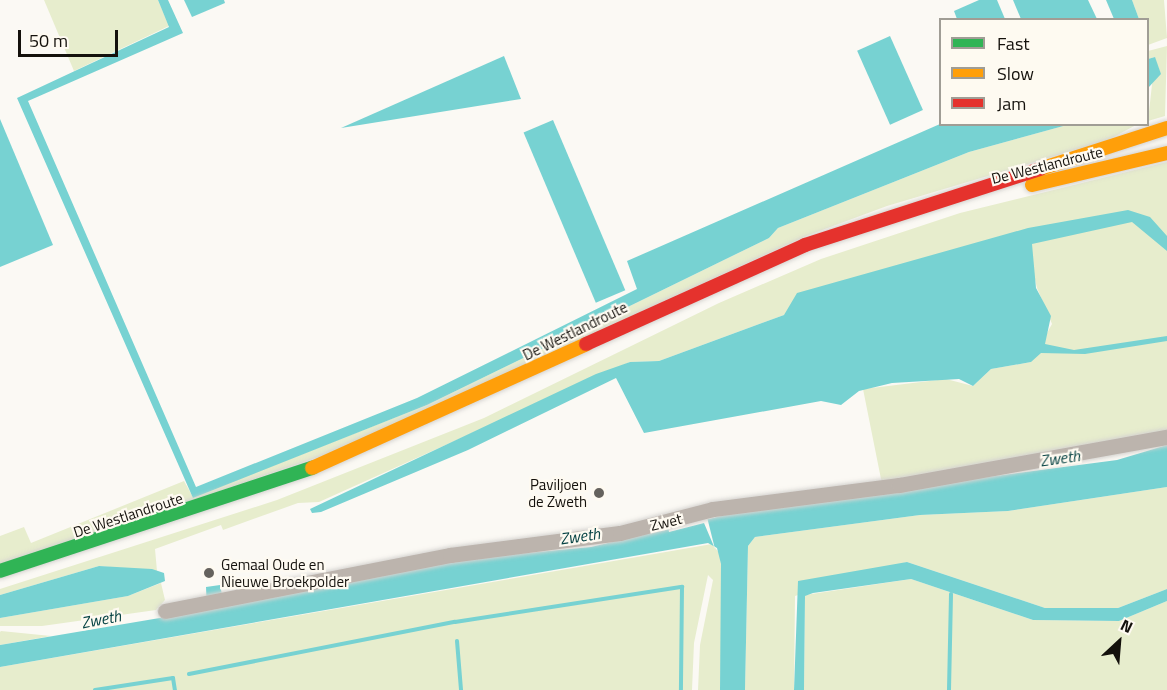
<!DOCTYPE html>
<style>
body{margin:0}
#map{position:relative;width:1167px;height:690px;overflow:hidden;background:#fbf9f4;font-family:"Titillium Web",sans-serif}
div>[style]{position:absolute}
.green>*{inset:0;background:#e7edcd}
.water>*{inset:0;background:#77d2d2;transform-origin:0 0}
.pier>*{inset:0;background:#fbf9f4}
.stream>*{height:4px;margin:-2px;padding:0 2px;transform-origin:2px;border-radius:2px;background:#77d2d2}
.roads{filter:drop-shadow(0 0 2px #d5d3d0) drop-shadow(0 0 2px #d5d3d0)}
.street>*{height:15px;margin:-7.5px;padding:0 7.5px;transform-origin:7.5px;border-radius:7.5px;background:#bcb4ad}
.fast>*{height:14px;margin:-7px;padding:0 7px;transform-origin:7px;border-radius:7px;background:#30b455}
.slow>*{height:14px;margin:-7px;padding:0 7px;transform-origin:7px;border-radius:7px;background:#ff9f0a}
.jam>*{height:14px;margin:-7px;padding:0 7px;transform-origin:7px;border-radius:7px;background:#e5322d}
.dots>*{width:16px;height:16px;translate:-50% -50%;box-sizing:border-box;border:3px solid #fefaf1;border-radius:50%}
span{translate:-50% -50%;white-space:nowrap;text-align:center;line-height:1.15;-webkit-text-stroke:4.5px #fefaf1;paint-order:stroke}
.street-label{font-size:15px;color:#14110c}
.poi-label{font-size:15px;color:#14110c}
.right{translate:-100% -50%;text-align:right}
.left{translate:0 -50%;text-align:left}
.water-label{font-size:16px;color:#074344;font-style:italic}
.legend{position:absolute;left:939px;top:18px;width:210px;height:108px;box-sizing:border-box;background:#fefaf1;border:2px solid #a09d95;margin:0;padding:8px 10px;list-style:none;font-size:18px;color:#14110c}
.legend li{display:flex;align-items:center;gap:12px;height:30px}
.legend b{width:30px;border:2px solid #a09d95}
.north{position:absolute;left:1089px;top:612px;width:60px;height:60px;-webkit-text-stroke:4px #fefaf1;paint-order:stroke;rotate:26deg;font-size:16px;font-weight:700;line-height:24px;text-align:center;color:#14110c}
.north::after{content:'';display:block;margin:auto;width:21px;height:27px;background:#14110c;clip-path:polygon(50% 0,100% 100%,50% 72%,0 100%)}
.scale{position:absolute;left:18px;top:30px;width:100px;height:27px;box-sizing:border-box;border:3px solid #14110c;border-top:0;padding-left:8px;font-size:18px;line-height:21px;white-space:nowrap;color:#14110c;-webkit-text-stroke:4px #fefaf1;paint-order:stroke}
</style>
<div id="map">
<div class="green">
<div style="clip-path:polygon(44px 0,158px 0,169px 26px,74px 71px)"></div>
<div style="clip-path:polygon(1132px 0,1164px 0,1167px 38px,1148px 45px,1148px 20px,1139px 19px)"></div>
<div style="clip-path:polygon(1167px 46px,1165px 116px,1148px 121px,1155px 57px,1148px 59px,1148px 51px)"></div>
<div style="clip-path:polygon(1067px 125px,1136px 125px,1108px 140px,887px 206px,806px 236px,342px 449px,0 566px,0 536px,24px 527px,31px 543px,184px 481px,193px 497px,427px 405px,769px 238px,778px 228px,969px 152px)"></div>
<div style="clip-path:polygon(1167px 162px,1167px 432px,882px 484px,863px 389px,946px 379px,973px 386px,991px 369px,1031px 362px,1052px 324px,1037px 288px,1032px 267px,1037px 266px,784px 315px,659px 361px,630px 362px,319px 502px,298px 503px,223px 530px,221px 525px,155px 549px,157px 571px,99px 566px,0 595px,0 589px,277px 500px,484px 418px,719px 303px,821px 259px,960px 213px)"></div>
<div style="clip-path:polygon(1167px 487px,1167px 589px,1118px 608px,1045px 608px,907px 562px,795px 596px,794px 690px,745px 690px,748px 546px,755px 537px,920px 515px,1008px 511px)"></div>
<div style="clip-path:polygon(712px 544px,720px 554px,723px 587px,720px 690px,698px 690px,700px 645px,713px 580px,708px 575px,694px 643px,692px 690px,0 690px,0 667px)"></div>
<div style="clip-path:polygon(911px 579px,1033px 620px,1119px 621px,1167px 601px,1167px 690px,804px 690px,805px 595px)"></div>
<div style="clip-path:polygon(161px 583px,165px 600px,156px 610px,42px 626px,0 626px,0 618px,128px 596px)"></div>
<div style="clip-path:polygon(0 632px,1px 631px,51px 636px,0 645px)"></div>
</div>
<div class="water">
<div style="clip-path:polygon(158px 0,168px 0,183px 33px,28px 101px,196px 487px,417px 398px,637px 289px,627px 261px,940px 124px,1067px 125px,969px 152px,778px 228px,769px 238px,427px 405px,193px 498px,17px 98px,169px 27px)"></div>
<div style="clip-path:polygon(184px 0,224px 0,225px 3px,192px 17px)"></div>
<div style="clip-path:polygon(979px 0,997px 0,1005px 19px,957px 19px,954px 11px)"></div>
<div style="clip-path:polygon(1013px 0,1088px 0,1097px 19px,1021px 19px)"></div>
<div style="clip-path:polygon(1106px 0,1132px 0,1139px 19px,1114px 19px)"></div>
<div style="left:890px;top:36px;width:81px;height:36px;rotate:66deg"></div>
<div style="clip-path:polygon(504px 56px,521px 99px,341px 128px)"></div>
<div style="clip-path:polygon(1155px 57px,1161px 74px,1148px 88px,1148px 59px)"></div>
<div style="clip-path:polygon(0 119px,53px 245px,0 267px)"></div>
<div style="left:553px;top:120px;width:185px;height:32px;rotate:67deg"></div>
<div style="clip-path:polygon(1128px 210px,1150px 217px,1167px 236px,1167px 251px,1132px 222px,1032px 244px,1036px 288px,1051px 316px,1045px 344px,1074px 350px,1167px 336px,1167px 341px,1085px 354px,1041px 353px,1031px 362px,991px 369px,973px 386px,959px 379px,892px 383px,859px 391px,841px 405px,821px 401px,644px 433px,616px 378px,468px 450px,321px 512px,312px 513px,310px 509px,596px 374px,630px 362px,659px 361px,784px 315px,797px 293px,1028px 228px)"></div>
<div style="clip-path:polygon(1167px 445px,1167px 487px,1008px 511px,920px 515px,755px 537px,748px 546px,745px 690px,720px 690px,721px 564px,717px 548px,708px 543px,0 667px,0 645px,207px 610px,206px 587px,220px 585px,224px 604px,461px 559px,591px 547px,759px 507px,1117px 460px)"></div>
<div style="clip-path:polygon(907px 562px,1045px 608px,1118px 608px,1167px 589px,1167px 601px,1119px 621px,1033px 620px,911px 579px,813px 593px,805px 596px,804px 690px,794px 690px,798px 581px)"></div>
<div style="clip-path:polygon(99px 566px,152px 569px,164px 573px,165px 581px,128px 596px,0 618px,0 595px)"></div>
</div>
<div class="pier">
<div style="clip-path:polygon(707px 517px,715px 549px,704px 523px,669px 532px,668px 527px)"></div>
</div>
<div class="stream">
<div style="left:457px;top:641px;width:49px;rotate:85.3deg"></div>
<div style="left:189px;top:674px;width:271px;rotate:-11.1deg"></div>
<div style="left:455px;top:622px;width:230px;rotate:-8.8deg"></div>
<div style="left:682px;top:587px;width:103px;rotate:90.6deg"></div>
<div style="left:95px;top:690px;width:79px;rotate:-8.7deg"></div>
<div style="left:173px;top:678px;width:12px;rotate:81deg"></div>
<div style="left:949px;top:690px;width:96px;rotate:-88.8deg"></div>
</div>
<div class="roads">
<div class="street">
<div style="left:165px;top:611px;width:290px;rotate:-11.1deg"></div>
<div style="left:450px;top:555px;width:171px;rotate:-7.4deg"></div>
<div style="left:620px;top:533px;width:96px;rotate:-14.5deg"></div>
<div style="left:713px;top:509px;width:188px;rotate:-7.4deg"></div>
<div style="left:899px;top:485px;width:272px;rotate:-10.2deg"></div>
</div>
<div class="fast">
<div style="left:0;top:571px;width:329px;rotate:-18.3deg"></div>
</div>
<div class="slow">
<div style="left:1040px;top:169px;width:133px;rotate:-17.9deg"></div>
<div style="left:1032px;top:185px;width:139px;rotate:-13.3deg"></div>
<div style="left:312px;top:468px;width:301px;rotate:-24.3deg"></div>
</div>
<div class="jam">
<div style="left:586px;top:344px;width:240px;rotate:-24.3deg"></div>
<div style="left:805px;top:245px;width:247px;rotate:-17.9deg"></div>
</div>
</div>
<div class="dots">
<div style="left:599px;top:493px;background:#65625d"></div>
<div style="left:209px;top:573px;background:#65625d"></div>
</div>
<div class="street-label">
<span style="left:1047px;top:165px;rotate:-14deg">De Westlandroute</span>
<span style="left:575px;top:331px;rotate:-26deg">De Westlandroute</span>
<span style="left:128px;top:515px;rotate:-18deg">De Westlandroute</span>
<span style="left:666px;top:522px;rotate:-14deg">Zwet</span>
</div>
<div class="poi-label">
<span class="right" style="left:587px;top:493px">Paviljoen<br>de Zweth</span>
<span class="left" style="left:221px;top:573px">Gemaal Oude en<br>Nieuwe Broekpolder</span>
</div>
<div class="water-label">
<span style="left:1060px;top:458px;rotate:-8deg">Zweth</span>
<span style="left:580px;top:536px;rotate:-8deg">Zweth</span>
<span style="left:101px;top:619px;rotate:-11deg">Zweth</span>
</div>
<ul class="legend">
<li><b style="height:8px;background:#30b455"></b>Fast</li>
<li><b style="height:8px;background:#ff9f0a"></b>Slow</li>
<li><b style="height:8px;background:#e5322d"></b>Jam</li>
</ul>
<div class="north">N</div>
<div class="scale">50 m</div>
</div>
